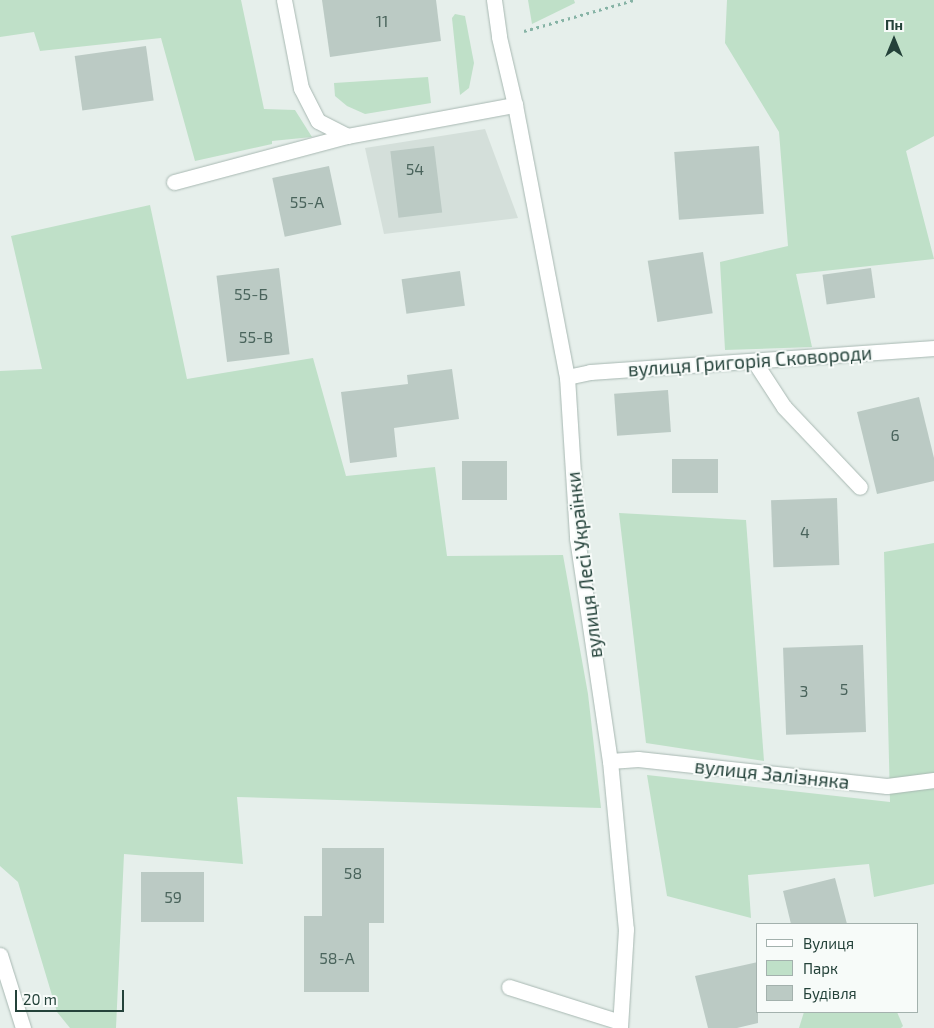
<!DOCTYPE html>
<meta charset="utf-8">
<style>
body{margin:0}
#map{position:relative;width:934px;height:1028px;overflow:hidden;background:#e6efeb;font-family:"Exo 2",sans-serif}
div>[style]{position:absolute}
.built>*{inset:0;background:#d4dfda}
.green>*{inset:0;background:#bfe0c8}
.building>*{inset:0;background:#bbcac4;transform-origin:0 0}
.path>*{height:3px;margin-top:-1.5px;transform-origin:0;background:repeating-linear-gradient(90deg,#86b3a5 0 2.5px,transparent 0 6.5px)}
.roads{filter:drop-shadow(0 0 1px #a8b8b2) drop-shadow(0 0 1px #a8b8b2)}
.service>*{height:15px;margin:-7.5px;padding:0 7.5px;transform-origin:7.5px;border-radius:7.5px;background:#fff}
.minor>*{height:15px;margin:-7.5px;padding:0 7.5px;transform-origin:7.5px;border-radius:7.5px;background:#fff}
.secondary>*{height:15px;margin:-7.5px;padding:0 7.5px;transform-origin:7.5px;border-radius:7.5px;background:#fff}
span{translate:-50% -50%;white-space:nowrap;text-align:center;line-height:1.15;-webkit-text-stroke:4px #f7fbf9;paint-order:stroke}
.number-label{font-size:16px;color:#4a645c}
.number-label span{-webkit-text-stroke-width:0}
.street-label{font-size:19px;color:#24423a}
.legend{position:absolute;left:756px;top:923px;width:162px;height:90px;box-sizing:border-box;background:#f7fbf9;border:1px solid #a3b1ad;margin:0;padding:6px 9px;list-style:none;font-size:15px;color:#24423a}
.legend li{display:flex;align-items:center;gap:10px;height:25px}
.legend b{width:25px;border:1px solid #a3b1ad}
.north{position:absolute;left:869px;top:15px;width:50px;height:50px;-webkit-text-stroke:4px #f7fbf9;paint-order:stroke;rotate:0deg;font-size:14px;font-weight:700;line-height:20px;text-align:center;color:#24423a}
.north::after{content:'';display:block;margin:auto;width:18px;height:22px;background:#24423a;clip-path:polygon(50% 0,100% 100%,50% 72%,0 100%)}
.scale{position:absolute;left:15px;top:990px;width:109px;height:22px;box-sizing:border-box;border:2px solid #24423a;border-top:0;padding-left:6px;font-size:15px;line-height:18px;white-space:nowrap;color:#24423a;-webkit-text-stroke:4px #f7fbf9;paint-order:stroke}
</style>
<div id="map">
<div class="built">
<div style="clip-path:polygon(485px 129px,518px 218px,384px 234px,365px 148px)"></div>
</div>
<div class="green">
<div style="clip-path:polygon(0 0,241px 0,264px 109px,295px 110px,312px 137px,272px 141px,272px 144px,195px 161px,161px 38px,40px 51px,34px 32px,0 37px)"></div>
<div style="clip-path:polygon(528px 0,574px 0,575px 3px,532px 24px)"></div>
<div style="clip-path:polygon(727px 0,934px 0,934px 136px,906px 151px,934px 259px,796px 274px,812px 347px,725px 350px,720px 262px,788px 246px,779px 132px,725px 43px)"></div>
<div style="clip-path:polygon(455px 14px,465px 16px,474px 63px,469px 88px,460px 95px,452px 18px)"></div>
<div style="clip-path:polygon(428px 77px,431px 103px,365px 114px,347px 106px,335px 96px,334px 83px)"></div>
<div style="clip-path:polygon(150px 205px,187px 379px,313px 358px,346px 476px,435px 467px,447px 556px,563px 555px,588px 694px,601px 808px,237px 797px,243px 864px,124px 854px,116px 1028px,70px 1028px,57px 1012px,18px 882px,0 866px,0 371px,42px 369px,11px 236px)"></div>
<div style="clip-path:polygon(619px 513px,746px 520px,764px 761px,646px 743px)"></div>
<div style="clip-path:polygon(934px 543px,934px 884px,874px 897px,869px 864px,748px 875px,751px 918px,667px 896px,647px 775px,890px 802px,884px 552px)"></div>
<div style="clip-path:polygon(804px 1012px,897px 1012px,903px 1026px,901px 1028px,799px 1028px)"></div>
</div>
<div class="building">
<div style="clip-path:polygon(322px 0,436px 0,441px 41px,330px 57px)"></div>
<div style="left:146px;top:46px;width:55px;height:72px;rotate:82deg"></div>
<div style="left:434px;top:146px;width:67px;height:44px;rotate:83deg"></div>
<div style="left:759px;top:146px;width:68px;height:85px;rotate:86deg"></div>
<div style="left:329px;top:166px;width:60px;height:58px;rotate:78deg"></div>
<div style="left:703px;top:252px;width:62px;height:56px;rotate:81deg"></div>
<div style="left:279px;top:268px;width:87px;height:63px;rotate:83deg"></div>
<div style="left:871px;top:268px;width:30px;height:49px;rotate:82deg"></div>
<div style="left:460px;top:271px;width:35px;height:59px;rotate:82deg"></div>
<div style="clip-path:polygon(452px 369px,459px 419px,394px 428px,397px 457px,350px 463px,341px 392px,408px 384px,407px 375px)"></div>
<div style="left:668px;top:390px;width:42px;height:54px;rotate:86deg"></div>
<div style="clip-path:polygon(919px 397px,934px 458px,934px 481px,877px 494px,857px 412px)"></div>
<div style="left:718px;top:459px;width:34px;height:46px;rotate:90deg"></div>
<div style="left:462px;top:461px;width:45px;height:39px"></div>
<div style="left:837px;top:498px;width:67px;height:66px;rotate:88deg"></div>
<div style="left:863px;top:645px;width:87px;height:80px;rotate:88deg"></div>
<div style="clip-path:polygon(322px 848px,384px 848px,384px 923px,369px 923px,369px 992px,304px 992px,304px 916px,322px 916px)"></div>
<div style="left:141px;top:872px;width:63px;height:50px"></div>
<div style="clip-path:polygon(835px 878px,847px 924px,791px 924px,783px 891px)"></div>
<div style="clip-path:polygon(758px 962px,758px 1023px,737px 1028px,708px 1028px,695px 976px)"></div>
</div>
<div class="path">
<div style="left:524px;top:31px;width:114px;rotate:-15.7deg"></div>
</div>
<div class="roads">
<div class="service">
<div style="left:284px;top:0;width:90px;rotate:79.1deg"></div>
<div style="left:301px;top:88px;width:37px;rotate:63deg"></div>
<div style="left:318px;top:121px;width:33px;rotate:27deg"></div>
<div style="left:174px;top:182px;width:179px;rotate:-14.9deg"></div>
<div style="left:347px;top:136px;width:171px;rotate:-10.5deg"></div>
<div style="left:754px;top:361px;width:55px;rotate:56.9deg"></div>
<div style="left:784px;top:407px;width:110px;rotate:46.5deg"></div>
<div style="left:0;top:955px;width:77px;rotate:72.5deg"></div>
<div style="left:509px;top:987px;width:116px;rotate:17.5deg"></div>
</div>
<div class="minor">
<div style="left:567px;top:377px;width:24px;rotate:-12deg"></div>
<div style="left:590px;top:372px;width:345px;rotate:-4deg"></div>
<div style="left:610px;top:761px;width:28px;rotate:-4deg"></div>
<div style="left:638px;top:759px;width:250px;rotate:6.2deg"></div>
<div style="left:887px;top:786px;width:47px;rotate:-7.3deg"></div>
</div>
<div class="secondary">
<div style="left:494px;top:0;width:37px;rotate:82deg"></div>
<div style="left:499px;top:37px;width:70px;rotate:76.8deg"></div>
<div style="left:515px;top:105px;width:277px;rotate:79.2deg"></div>
<div style="left:567px;top:377px;width:161px;rotate:86.4deg"></div>
<div style="left:577px;top:538px;width:225px;rotate:81.6deg"></div>
<div style="left:610px;top:761px;width:169px;rotate:84.6deg"></div>
<div style="left:626px;top:929px;width:99px;rotate:93.5deg"></div>
</div>
</div>
<div class="number-label">
<span style="left:382px;top:21px">11</span>
<span style="left:415px;top:169px">54</span>
<span style="left:307px;top:202px">55-А</span>
<span style="left:251px;top:294px">55-Б</span>
<span style="left:256px;top:337px">55-В</span>
<span style="left:895px;top:435px">6</span>
<span style="left:805px;top:532px">4</span>
<span style="left:844px;top:689px">5</span>
<span style="left:804px;top:691px">3</span>
<span style="left:353px;top:873px">58</span>
<span style="left:173px;top:897px">59</span>
<span style="left:337px;top:958px">58-А</span>
</div>
<div class="street-label">
<span style="left:750px;top:361px;rotate:-4deg">вулиця Григорія Сковороди</span>
<span style="left:584px;top:565px;rotate:-97deg">вулиця Лесі Українки</span>
<span style="left:772px;top:774px;rotate:6deg">вулиця Залізняка</span>
</div>
<ul class="legend">
<li><b style="height:6px;background:#fff"></b>Вулиця</li>
<li><b style="height:14px;background:#bfe0c8"></b>Парк</li>
<li><b style="height:14px;background:#bbcac4"></b>Будівля</li>
</ul>
<div class="north">Пн</div>
<div class="scale">20 m</div>
</div>
